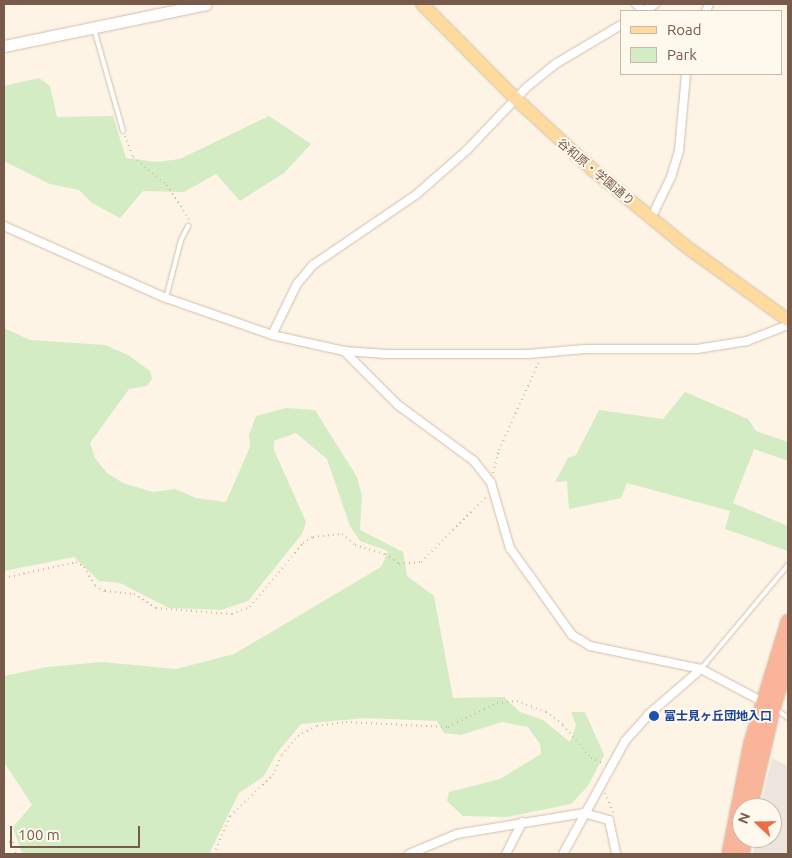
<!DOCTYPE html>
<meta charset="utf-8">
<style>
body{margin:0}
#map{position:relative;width:792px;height:858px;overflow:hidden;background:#fdf4e5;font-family:Ubuntu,"Noto Sans JP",sans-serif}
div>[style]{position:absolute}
.industrial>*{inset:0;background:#ede6df}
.green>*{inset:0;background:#d3ecc3}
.path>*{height:2px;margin-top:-1px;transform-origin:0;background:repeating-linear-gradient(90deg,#d9b69f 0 1px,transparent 0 5px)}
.roads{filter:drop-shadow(0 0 1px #d1bead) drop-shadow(0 0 1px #d1bead)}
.lane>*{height:4px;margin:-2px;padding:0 2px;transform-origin:2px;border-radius:2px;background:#fff}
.street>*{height:8px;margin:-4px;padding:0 4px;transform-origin:4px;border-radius:4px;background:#fff}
.secondary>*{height:11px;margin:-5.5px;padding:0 5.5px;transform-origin:5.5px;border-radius:5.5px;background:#fff}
.primary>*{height:12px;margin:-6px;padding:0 6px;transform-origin:6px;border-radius:6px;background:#feda9c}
.highway>*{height:14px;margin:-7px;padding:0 7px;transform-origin:7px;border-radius:7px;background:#f9b49a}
.dots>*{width:14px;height:14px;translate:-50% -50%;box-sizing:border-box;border:2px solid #fff8ec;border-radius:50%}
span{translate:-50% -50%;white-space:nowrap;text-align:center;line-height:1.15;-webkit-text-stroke:4px #fff8ec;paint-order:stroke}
.street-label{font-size:12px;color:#775a49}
.transit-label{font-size:12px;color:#164399;font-weight:700}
.left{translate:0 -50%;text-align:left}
.frame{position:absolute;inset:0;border:5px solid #775a49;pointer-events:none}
.legend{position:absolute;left:620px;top:10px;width:162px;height:65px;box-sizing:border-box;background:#fff8ec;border:1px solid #c9b9ab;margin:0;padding:6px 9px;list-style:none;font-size:15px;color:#775a49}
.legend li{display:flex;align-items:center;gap:10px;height:25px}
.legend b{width:25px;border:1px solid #c9b9ab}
.north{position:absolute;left:732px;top:798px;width:50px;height:50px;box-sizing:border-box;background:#fff8ec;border:1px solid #c9b9ab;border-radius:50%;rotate:291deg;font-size:14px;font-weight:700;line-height:20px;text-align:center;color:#775a49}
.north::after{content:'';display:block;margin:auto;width:18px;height:22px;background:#eb6d46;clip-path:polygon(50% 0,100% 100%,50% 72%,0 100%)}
.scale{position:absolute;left:10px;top:826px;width:130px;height:22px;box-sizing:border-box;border:2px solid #775a49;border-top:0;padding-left:6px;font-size:15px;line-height:18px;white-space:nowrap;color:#775a49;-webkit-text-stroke:4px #fff8ec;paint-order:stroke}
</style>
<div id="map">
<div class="industrial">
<div style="clip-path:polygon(772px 758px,788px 766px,788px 854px,753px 854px,755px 838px,772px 838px,772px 808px,760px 808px)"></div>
</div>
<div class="green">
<div style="clip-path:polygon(39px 78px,50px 86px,57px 117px,113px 116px,126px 158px,157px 162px,180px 159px,269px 116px,311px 144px,284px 173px,240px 201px,216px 174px,184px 192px,143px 191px,120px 218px,92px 203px,79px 190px,50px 184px,4px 161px,4px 86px)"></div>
<div style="clip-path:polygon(4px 328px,30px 340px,105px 345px,128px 355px,150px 371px,152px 379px,147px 386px,129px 389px,90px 443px,95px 458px,107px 473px,123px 483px,153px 492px,175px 489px,196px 498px,226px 502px,250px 447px,249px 435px,256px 416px,286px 408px,315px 410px,357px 477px,362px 496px,360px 530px,403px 552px,407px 576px,434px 596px,453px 698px,504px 697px,520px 712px,543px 720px,570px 742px,576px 725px,571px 712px,585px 712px,604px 755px,588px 786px,571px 804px,507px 817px,463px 816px,447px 801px,449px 792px,500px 779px,541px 754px,540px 744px,528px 727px,502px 722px,461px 735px,444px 733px,437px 721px,365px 718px,301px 724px,277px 753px,263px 777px,239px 793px,209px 854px,22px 854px,13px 827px,32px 805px,4px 762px,4px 676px,47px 667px,102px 662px,176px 669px,234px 654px,381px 567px,388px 551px,360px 541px,350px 526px,327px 459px,296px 433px,274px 441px,274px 450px,306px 522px,302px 534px,248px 601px,221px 610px,169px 608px,120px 583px,99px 581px,74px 557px,4px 571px)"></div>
<div style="clip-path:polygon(685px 392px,748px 419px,756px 431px,788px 442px,788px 461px,754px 449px,733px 503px,788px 526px,788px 551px,725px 529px,730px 511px,627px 483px,621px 498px,569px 509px,567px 481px,555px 482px,568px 458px,576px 455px,599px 410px,663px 419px)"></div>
</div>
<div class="path">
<div style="left:125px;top:136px;width:22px;rotate:69deg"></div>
<div style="left:133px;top:157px;width:44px;rotate:39.5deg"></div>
<div style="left:167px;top:185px;width:43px;rotate:57.4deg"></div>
<div style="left:493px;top:473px;width:24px;rotate:-75deg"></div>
<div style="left:499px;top:450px;width:97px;rotate:-65.6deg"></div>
<div style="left:4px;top:578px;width:74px;rotate:-12.5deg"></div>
<div style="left:76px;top:562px;width:9px;rotate:32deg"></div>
<div style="left:84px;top:567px;width:22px;rotate:60deg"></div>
<div style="left:95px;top:586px;width:11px;rotate:27deg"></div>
<div style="left:105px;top:591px;width:29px;rotate:6deg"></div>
<div style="left:134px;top:594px;width:26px;rotate:32deg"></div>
<div style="left:156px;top:608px;width:76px;rotate:4.5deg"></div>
<div style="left:232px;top:614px;width:19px;rotate:-21deg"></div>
<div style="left:250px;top:607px;width:83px;rotate:-50.4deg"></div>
<div style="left:303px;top:543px;width:12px;rotate:-31deg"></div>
<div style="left:313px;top:537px;width:29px;rotate:-6deg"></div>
<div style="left:342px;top:534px;width:17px;rotate:40deg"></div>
<div style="left:355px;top:545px;width:31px;rotate:17deg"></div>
<div style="left:385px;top:554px;width:17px;rotate:36deg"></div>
<div style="left:399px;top:564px;width:22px;rotate:-5deg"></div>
<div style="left:421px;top:562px;width:92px;rotate:-45deg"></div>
<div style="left:605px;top:793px;width:23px;rotate:67deg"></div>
<div style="left:4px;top:841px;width:9px;rotate:6deg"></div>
<div style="left:13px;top:842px;width:12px;rotate:76deg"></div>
<div style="left:214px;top:854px;width:41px;rotate:-67.2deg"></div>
<div style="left:230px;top:816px;width:59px;rotate:-43.6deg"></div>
<div style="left:273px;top:775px;width:22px;rotate:-66deg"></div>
<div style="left:282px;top:755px;width:25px;rotate:-50deg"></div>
<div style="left:298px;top:736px;width:21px;rotate:-28deg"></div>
<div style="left:317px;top:726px;width:29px;rotate:-8deg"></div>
<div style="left:346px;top:722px;width:102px;rotate:2.8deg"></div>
<div style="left:448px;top:727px;width:55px;rotate:-26.1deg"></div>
<div style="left:497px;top:703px;width:20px;rotate:-6deg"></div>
<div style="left:517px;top:701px;width:31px;rotate:21deg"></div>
<div style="left:546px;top:712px;width:21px;rotate:37deg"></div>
<div style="left:563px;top:725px;width:43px;rotate:49.7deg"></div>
<div style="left:591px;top:758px;width:15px;rotate:23deg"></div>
</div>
<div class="roads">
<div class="lane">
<div style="left:94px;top:29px;width:106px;rotate:74.1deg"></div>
<div style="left:166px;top:298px;width:60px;rotate:-75.5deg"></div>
<div style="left:181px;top:240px;width:16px;rotate:-63deg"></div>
<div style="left:701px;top:669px;width:136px;rotate:-50.1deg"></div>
<div style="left:777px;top:710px;width:14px;rotate:36deg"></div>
</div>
<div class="street">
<div style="left:636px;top:4px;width:11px;rotate:41deg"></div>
<div style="left:644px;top:11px;width:13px;rotate:-32deg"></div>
<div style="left:706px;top:11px;width:8px;rotate:-67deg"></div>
<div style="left:651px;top:218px;width:46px;rotate:-64deg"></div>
<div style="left:671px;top:177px;width:27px;rotate:-73deg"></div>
<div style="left:679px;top:151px;width:77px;rotate:-84.8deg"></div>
<div style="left:4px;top:226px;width:177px;rotate:24deg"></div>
<div style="left:166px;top:298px;width:112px;rotate:19.2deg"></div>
<div style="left:272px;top:335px;width:74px;rotate:12.5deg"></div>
<div style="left:344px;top:351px;width:39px;rotate:4deg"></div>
<div style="left:383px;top:354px;width:145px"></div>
<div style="left:528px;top:354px;width:57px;rotate:-5deg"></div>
<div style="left:585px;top:349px;width:112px"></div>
<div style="left:697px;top:349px;width:51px;rotate:-9.1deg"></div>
<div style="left:747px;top:341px;width:44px;rotate:-21.3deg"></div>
<div style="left:272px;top:335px;width:57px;rotate:-63.9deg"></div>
<div style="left:297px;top:284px;width:25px;rotate:-50deg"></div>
<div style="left:313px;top:265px;width:126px;rotate:-34.3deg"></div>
<div style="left:417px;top:194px;width:67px;rotate:-41.3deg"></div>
<div style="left:467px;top:150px;width:87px;rotate:-46.4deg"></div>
<div style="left:527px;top:87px;width:38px;rotate:-39deg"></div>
<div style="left:557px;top:63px;width:74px;rotate:-30.7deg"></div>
<div style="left:344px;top:351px;width:76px;rotate:45deg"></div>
<div style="left:398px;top:405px;width:94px;rotate:36.4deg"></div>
<div style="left:474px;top:461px;width:28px;rotate:52deg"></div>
<div style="left:491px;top:483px;width:68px;rotate:73.7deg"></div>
<div style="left:510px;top:548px;width:107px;rotate:54.5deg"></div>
<div style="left:572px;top:635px;width:21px;rotate:31deg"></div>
<div style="left:590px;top:646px;width:113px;rotate:11.7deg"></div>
<div style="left:701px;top:669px;width:72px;rotate:28deg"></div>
<div style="left:409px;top:854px;width:52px;rotate:-22.6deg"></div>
<div style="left:457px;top:834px;width:129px;rotate:-9.4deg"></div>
<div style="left:584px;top:813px;width:26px;rotate:16deg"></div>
<div style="left:609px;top:820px;width:35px;rotate:78deg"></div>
<div style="left:506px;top:854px;width:36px;rotate:-63deg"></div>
<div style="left:563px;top:854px;width:129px;rotate:-61.2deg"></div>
<div style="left:625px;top:741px;width:36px;rotate:-48deg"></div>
<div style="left:649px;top:714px;width:69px;rotate:-40.9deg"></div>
</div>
<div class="secondary">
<div style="left:4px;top:46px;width:206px;rotate:-11.7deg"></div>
</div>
<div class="primary">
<div style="left:422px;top:4px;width:134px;rotate:45.3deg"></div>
<div style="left:516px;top:99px;width:105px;rotate:42.7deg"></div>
<div style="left:593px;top:170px;width:123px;rotate:39.4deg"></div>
<div style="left:688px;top:248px;width:123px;rotate:35.8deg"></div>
</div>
<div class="highway">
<div style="left:750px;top:808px;width:103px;rotate:-77deg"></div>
<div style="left:773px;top:708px;width:49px;rotate:-72.3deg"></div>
<div style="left:729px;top:854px;width:113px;rotate:-78.8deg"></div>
<div style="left:751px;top:743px;width:127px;rotate:-73deg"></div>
<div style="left:742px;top:854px;width:16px;rotate:-79deg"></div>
</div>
</div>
<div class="dots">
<div style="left:654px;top:716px;background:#1a4fb4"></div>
</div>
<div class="street-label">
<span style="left:596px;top:172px;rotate:40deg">谷和原・学園通り</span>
</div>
<div class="transit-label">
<span class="left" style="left:664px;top:716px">富士見ヶ丘団地入口</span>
</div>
<div class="frame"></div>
<ul class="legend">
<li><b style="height:6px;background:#feda9c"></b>Road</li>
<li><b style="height:14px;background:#d3ecc3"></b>Park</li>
</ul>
<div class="north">N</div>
<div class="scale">100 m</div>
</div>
